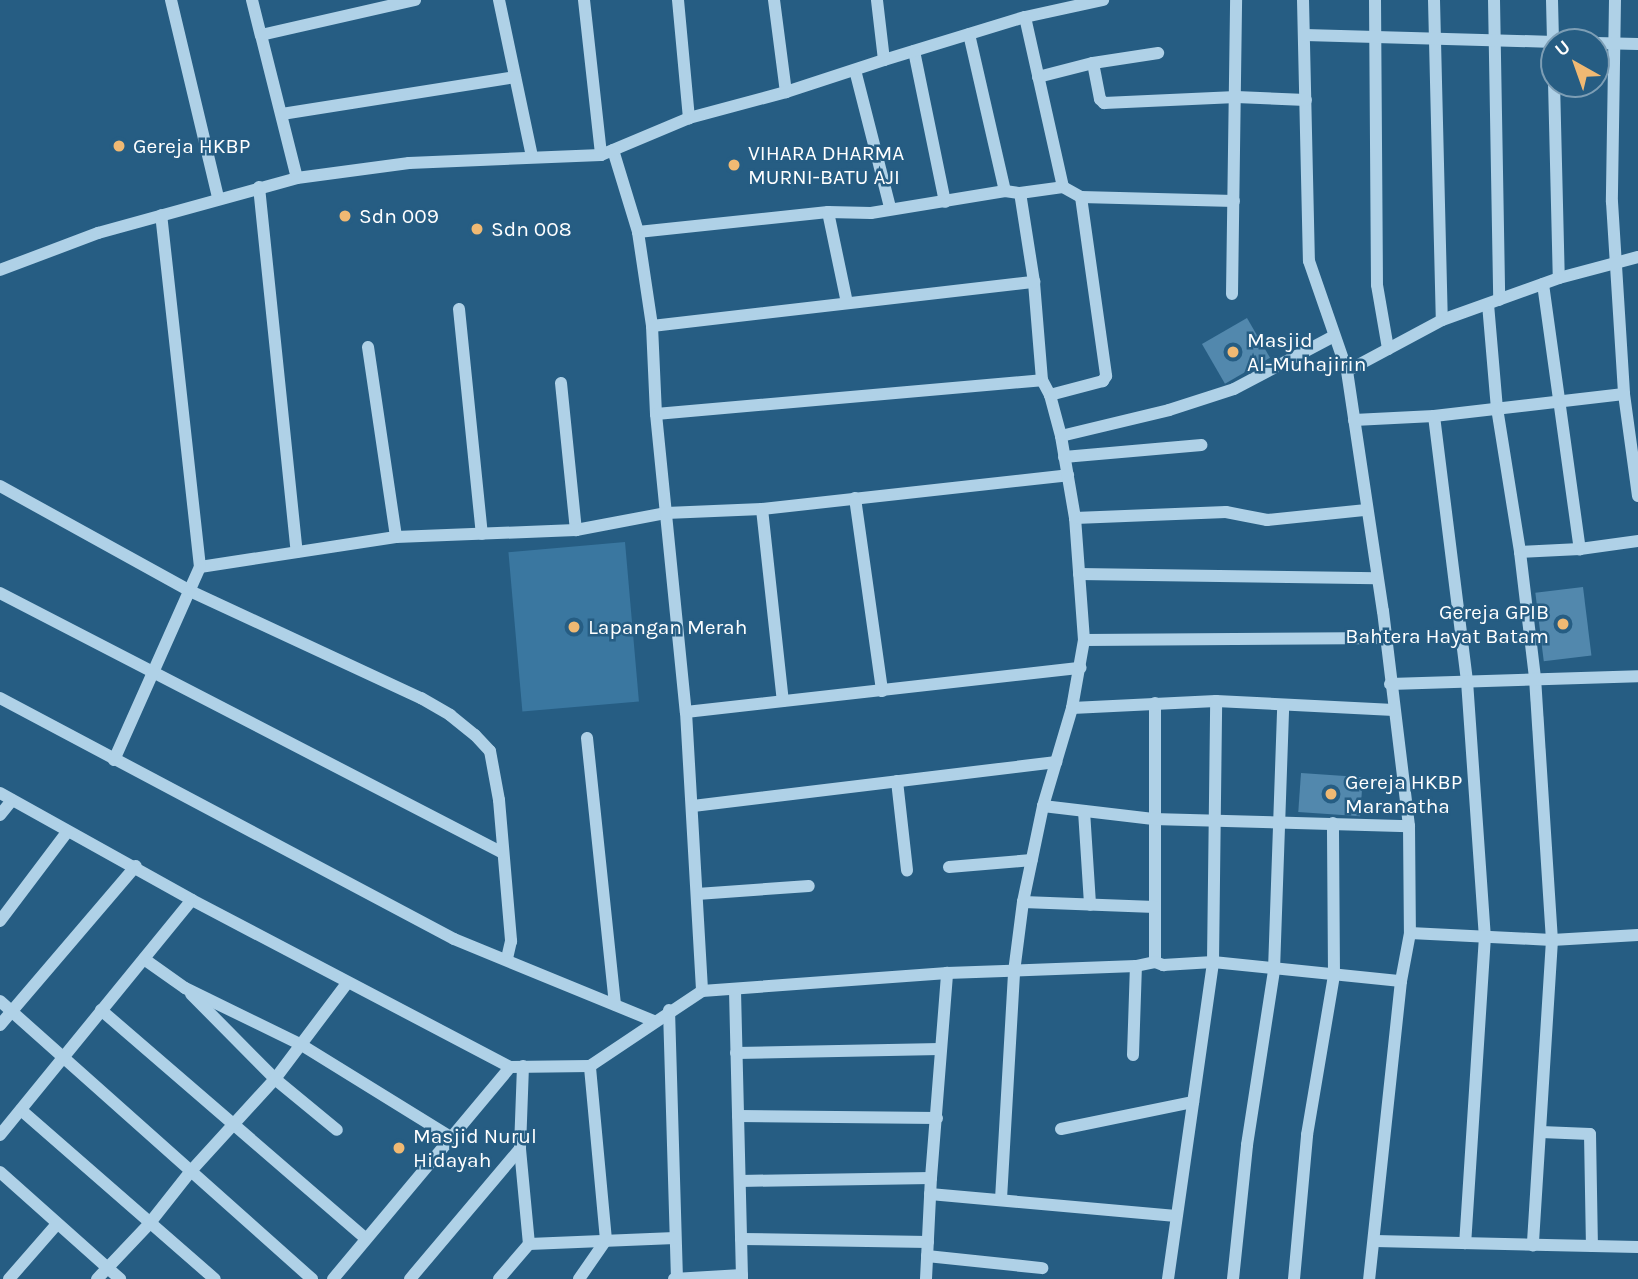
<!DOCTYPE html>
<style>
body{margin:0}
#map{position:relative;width:1638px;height:1279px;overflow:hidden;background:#265d83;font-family:Karla,sans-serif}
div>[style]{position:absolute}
.green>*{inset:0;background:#3a77a0;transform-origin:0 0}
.building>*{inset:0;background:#5288ad;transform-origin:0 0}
.minor>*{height:12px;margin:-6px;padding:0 6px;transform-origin:6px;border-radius:6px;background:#afd1e7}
.dots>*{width:19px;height:19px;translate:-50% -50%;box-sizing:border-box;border:4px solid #265d83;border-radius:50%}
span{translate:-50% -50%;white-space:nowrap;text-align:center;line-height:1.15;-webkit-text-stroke:5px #265d83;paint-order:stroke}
.poi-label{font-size:21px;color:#fff}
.left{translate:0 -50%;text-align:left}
.right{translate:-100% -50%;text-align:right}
.north{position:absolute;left:1540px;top:28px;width:70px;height:70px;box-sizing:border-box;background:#265d83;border:2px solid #7d9eb5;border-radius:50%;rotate:320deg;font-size:19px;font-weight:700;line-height:28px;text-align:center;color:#fff}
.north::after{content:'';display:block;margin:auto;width:24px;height:32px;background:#f0b973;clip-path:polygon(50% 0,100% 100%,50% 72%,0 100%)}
</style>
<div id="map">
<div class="green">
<div style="left:625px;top:542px;width:160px;height:117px;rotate:85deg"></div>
</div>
<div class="building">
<div style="left:1247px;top:318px;width:46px;height:52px;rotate:60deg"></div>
<div style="left:1583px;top:587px;width:69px;height:48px;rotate:83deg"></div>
<div style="left:1301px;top:773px;width:62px;height:39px;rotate:4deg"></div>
</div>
<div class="minor">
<div style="left:171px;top:0;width:204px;rotate:76.6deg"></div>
<div style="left:252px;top:0;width:36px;rotate:76deg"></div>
<div style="left:261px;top:35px;width:158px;rotate:-12.8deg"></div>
<div style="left:499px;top:0;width:160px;rotate:78.1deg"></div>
<div style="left:584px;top:0;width:156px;rotate:83.7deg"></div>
<div style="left:678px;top:0;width:119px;rotate:84.7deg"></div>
<div style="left:774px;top:0;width:93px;rotate:82.6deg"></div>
<div style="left:1303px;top:0;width:261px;rotate:88.7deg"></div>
<div style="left:1309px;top:261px;width:116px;rotate:70.9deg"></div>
<div style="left:1347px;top:371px;width:243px;rotate:81.5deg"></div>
<div style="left:1383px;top:611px;width:217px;rotate:83.1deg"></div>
<div style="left:1409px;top:826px;width:107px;rotate:89.5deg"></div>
<div style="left:1410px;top:933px;width:49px;rotate:100.6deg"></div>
<div style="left:1401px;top:981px;width:300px;rotate:96.1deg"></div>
<div style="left:1375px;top:0;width:285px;rotate:89.6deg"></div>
<div style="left:1377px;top:285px;width:65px;rotate:80.2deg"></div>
<div style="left:1434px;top:0;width:320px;rotate:88.6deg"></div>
<div style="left:1494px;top:0;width:300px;rotate:89deg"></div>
<div style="left:1552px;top:0;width:278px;rotate:88.6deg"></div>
<div style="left:1615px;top:0;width:202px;rotate:90.9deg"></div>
<div style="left:1612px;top:202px;width:192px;rotate:86.4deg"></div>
<div style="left:1624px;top:394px;width:103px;rotate:82.2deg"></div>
<div style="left:1025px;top:17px;width:174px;rotate:77.4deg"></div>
<div style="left:969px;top:34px;width:161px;rotate:77.1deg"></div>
<div style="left:261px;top:35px;width:147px;rotate:75.9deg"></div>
<div style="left:1305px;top:35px;width:249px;rotate:1.6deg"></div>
<div style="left:1596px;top:43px;width:42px;rotate:1.4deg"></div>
<div style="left:914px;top:51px;width:154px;rotate:78.4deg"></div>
<div style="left:884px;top:60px;width:147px;rotate:-17deg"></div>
<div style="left:1025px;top:17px;width:80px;rotate:-12.3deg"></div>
<div style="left:1093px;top:63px;width:66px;rotate:-8.7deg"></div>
<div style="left:855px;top:70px;width:141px;rotate:75.7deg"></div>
<div style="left:1038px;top:77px;width:57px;rotate:-14.3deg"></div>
<div style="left:1093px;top:63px;width:37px;rotate:79deg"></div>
<div style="left:1100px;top:99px;width:6px;rotate:45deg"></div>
<div style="left:1104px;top:103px;width:132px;rotate:-2.6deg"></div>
<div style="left:1236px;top:97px;width:70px;rotate:2.5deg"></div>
<div style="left:282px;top:114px;width:236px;rotate:-9deg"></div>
<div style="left:613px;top:150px;width:86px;rotate:73deg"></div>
<div style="left:638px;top:232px;width:95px;rotate:81.5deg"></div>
<div style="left:652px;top:326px;width:88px;rotate:87.4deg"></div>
<div style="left:656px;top:414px;width:300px;rotate:84.3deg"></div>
<div style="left:686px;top:712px;width:279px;rotate:86.7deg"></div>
<div style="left:259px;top:187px;width:367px;rotate:84.1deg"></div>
<div style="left:1081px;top:197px;width:153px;rotate:1.5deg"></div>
<div style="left:828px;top:212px;width:93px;rotate:78.2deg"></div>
<div style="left:638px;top:232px;width:191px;rotate:-6deg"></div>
<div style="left:828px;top:212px;width:43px;rotate:1.3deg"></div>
<div style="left:871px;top:213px;width:136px;rotate:-9.3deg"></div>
<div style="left:1005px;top:191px;width:15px;rotate:8deg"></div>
<div style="left:1020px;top:193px;width:43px;rotate:-7.9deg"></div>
<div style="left:1063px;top:187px;width:21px;rotate:29deg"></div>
<div style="left:1081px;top:197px;width:181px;rotate:82deg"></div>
<div style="left:1106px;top:376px;width:6px;rotate:121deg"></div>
<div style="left:1103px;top:381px;width:55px;rotate:165.2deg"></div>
<div style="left:0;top:270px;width:105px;rotate:-20.7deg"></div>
<div style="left:98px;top:233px;width:206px;rotate:-15.4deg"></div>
<div style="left:297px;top:178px;width:113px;rotate:-7.6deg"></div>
<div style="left:409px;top:163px;width:192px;rotate:-2.4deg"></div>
<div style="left:601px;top:155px;width:95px;rotate:-22.8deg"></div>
<div style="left:689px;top:118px;width:100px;rotate:-15deg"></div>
<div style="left:786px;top:92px;width:103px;rotate:-18.1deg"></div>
<div style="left:884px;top:60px;width:60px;rotate:-96.7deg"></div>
<div style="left:1543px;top:284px;width:268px;rotate:82.1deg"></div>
<div style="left:1232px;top:294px;width:294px;rotate:-89.2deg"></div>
<div style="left:1488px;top:304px;width:104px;rotate:85.1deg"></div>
<div style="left:1497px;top:408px;width:146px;rotate:80.9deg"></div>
<div style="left:1520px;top:552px;width:60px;rotate:-2.9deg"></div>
<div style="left:1580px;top:549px;width:59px;rotate:-7.9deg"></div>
<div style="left:459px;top:309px;width:226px;rotate:84.2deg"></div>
<div style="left:652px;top:326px;width:385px;rotate:-6.6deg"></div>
<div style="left:368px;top:347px;width:192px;rotate:81.6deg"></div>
<div style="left:1347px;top:371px;width:108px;rotate:-28.2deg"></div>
<div style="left:1442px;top:320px;width:124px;rotate:-19.7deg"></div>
<div style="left:1559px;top:278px;width:82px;rotate:-14.9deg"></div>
<div style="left:561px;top:383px;width:148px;rotate:84.2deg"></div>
<div style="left:656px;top:414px;width:387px;rotate:-5deg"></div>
<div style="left:1434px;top:416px;width:267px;rotate:82.9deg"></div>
<div style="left:1467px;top:681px;width:256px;rotate:86deg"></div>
<div style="left:1485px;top:936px;width:308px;rotate:93.7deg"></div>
<div style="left:1354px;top:420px;width:80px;rotate:-2.9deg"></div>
<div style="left:1434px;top:416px;width:191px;rotate:-6.6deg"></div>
<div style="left:1061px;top:436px;width:111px;rotate:-13.5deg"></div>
<div style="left:1169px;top:410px;width:68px;rotate:-17.9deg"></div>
<div style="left:1234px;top:389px;width:113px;rotate:-27.9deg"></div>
<div style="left:1064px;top:457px;width:138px;rotate:-5deg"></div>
<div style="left:0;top:486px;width:217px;rotate:28.9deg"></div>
<div style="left:190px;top:591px;width:255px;rotate:24.9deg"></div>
<div style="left:421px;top:698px;width:34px;rotate:30deg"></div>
<div style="left:450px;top:715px;width:32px;rotate:39deg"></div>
<div style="left:475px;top:735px;width:22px;rotate:47deg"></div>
<div style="left:490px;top:751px;width:50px;rotate:79.6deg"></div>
<div style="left:499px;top:800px;width:142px;rotate:85.1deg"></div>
<div style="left:511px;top:941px;width:18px;rotate:103deg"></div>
<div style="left:855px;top:498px;width:195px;rotate:82deg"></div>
<div style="left:762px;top:509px;width:193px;rotate:83.8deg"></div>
<div style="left:1075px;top:518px;width:151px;rotate:-2.3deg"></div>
<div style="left:1226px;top:512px;width:42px;rotate:11deg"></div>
<div style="left:1267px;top:520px;width:100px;rotate:-5.8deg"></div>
<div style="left:1520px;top:552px;width:127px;rotate:83.2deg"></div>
<div style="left:1535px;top:678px;width:263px;rotate:86.3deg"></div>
<div style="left:1552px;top:940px;width:306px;rotate:93.6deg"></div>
<div style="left:200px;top:567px;width:198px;rotate:-8.7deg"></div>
<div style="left:396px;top:537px;width:180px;rotate:-2.2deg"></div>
<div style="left:576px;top:530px;width:92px;rotate:-10.7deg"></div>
<div style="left:666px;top:513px;width:96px;rotate:-2.4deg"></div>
<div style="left:762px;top:509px;width:308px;rotate:-6.3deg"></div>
<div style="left:1079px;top:574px;width:298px;rotate:0.8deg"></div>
<div style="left:0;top:593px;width:564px;rotate:27.34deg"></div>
<div style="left:1084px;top:640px;width:301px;rotate:-0.4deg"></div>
<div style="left:1390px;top:684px;width:248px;rotate:-1.8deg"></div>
<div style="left:0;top:698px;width:514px;rotate:27.96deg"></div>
<div style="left:454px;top:939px;width:216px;rotate:22.3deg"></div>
<div style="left:1155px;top:703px;width:259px;rotate:90deg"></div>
<div style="left:1072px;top:708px;width:144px;rotate:-2.8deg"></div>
<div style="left:1216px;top:701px;width:178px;rotate:2.9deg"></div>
<div style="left:686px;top:712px;width:397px;rotate:-6.4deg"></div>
<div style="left:587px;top:738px;width:268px;rotate:84deg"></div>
<div style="left:114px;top:760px;width:211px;rotate:-66deg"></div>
<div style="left:200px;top:567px;width:354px;rotate:-96.3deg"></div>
<div style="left:897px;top:781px;width:90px;rotate:83.6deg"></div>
<div style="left:0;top:793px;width:220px;rotate:29.1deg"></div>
<div style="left:192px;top:900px;width:359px;rotate:27.7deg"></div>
<div style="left:510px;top:1067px;width:80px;rotate:-0.7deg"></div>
<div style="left:590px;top:1066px;width:135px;rotate:-33.8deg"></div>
<div style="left:702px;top:991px;width:246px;rotate:-4.2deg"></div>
<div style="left:947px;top:973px;width:189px;rotate:-2.1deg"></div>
<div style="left:1136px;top:966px;width:19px;rotate:-12deg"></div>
<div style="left:1155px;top:962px;width:9px;rotate:21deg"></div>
<div style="left:1163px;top:965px;width:50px;rotate:-3.4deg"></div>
<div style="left:1213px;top:962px;width:189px;rotate:5.8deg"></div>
<div style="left:693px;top:806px;width:366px;rotate:-6.9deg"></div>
<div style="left:1043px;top:806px;width:111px;rotate:6.7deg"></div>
<div style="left:1153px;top:819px;width:256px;rotate:1.6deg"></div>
<div style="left:1084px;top:811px;width:94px;rotate:86.3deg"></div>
<div style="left:0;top:815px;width:19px;rotate:-51deg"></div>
<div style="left:949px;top:867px;width:83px;rotate:-4.8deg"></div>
<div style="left:697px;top:894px;width:112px;rotate:-4.1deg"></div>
<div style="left:1023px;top:902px;width:132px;rotate:2.2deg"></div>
<div style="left:0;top:921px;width:111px;rotate:-53deg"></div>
<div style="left:1410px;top:933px;width:142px;rotate:2.8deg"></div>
<div style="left:1552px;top:940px;width:86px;rotate:-3.3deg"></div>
<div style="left:144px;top:959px;width:50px;rotate:35.3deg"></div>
<div style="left:185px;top:988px;width:128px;rotate:26deg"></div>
<div style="left:300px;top:1044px;width:179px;rotate:31.7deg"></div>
<div style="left:735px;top:991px;width:288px;rotate:88.6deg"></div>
<div style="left:191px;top:994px;width:120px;rotate:45.3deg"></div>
<div style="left:275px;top:1079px;width:80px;rotate:39.4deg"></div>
<div style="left:0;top:1001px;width:418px;rotate:41.7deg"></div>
<div style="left:101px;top:1010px;width:350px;rotate:40.8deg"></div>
<div style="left:669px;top:1010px;width:269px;rotate:88.3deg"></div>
<div style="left:0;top:1025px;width:209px;rotate:-49.5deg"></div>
<div style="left:736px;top:1053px;width:204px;rotate:-1.1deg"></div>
<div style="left:1133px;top:1055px;width:89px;rotate:-88.1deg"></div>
<div style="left:523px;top:1066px;width:83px;rotate:92.1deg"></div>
<div style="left:520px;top:1149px;width:95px;rotate:84.6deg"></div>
<div style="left:21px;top:1110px;width:257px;rotate:41.1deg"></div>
<div style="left:738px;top:1116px;width:199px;rotate:0.6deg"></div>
<div style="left:1061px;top:1129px;width:135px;rotate:-11.6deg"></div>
<div style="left:1541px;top:1132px;width:49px;rotate:2.3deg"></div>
<div style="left:1590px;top:1134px;width:112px;rotate:89deg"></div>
<div style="left:0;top:1135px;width:303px;rotate:-50.8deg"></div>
<div style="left:0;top:1172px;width:161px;rotate:41.7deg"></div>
<div style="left:740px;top:1181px;width:191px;rotate:-0.9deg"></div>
<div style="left:930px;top:1194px;width:247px;rotate:5.1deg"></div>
<div style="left:1001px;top:1199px;width:227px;rotate:-86.7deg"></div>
<div style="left:1014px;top:972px;width:71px;rotate:-82.7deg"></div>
<div style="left:1023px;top:902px;width:98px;rotate:-78.2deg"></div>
<div style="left:1043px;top:806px;width:102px;rotate:-73.5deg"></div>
<div style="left:1072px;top:708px;width:69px;rotate:-80deg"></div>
<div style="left:1084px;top:640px;width:122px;rotate:-94.2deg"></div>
<div style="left:1075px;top:518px;width:83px;rotate:-99.7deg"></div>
<div style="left:1061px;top:436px;width:42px;rotate:-105deg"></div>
<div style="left:1050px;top:395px;width:17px;rotate:-118deg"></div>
<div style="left:1042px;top:380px;width:98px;rotate:-94.7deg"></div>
<div style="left:1034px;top:282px;width:90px;rotate:-98.9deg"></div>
<div style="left:741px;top:1239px;width:187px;rotate:0.9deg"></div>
<div style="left:1375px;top:1241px;width:263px;rotate:1.3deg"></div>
<div style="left:927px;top:1256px;width:116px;rotate:6deg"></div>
<div style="left:9px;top:1279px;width:73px;rotate:-48.9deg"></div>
<div style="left:97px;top:1279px;width:76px;rotate:-46.6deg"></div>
<div style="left:149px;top:1224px;width:66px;rotate:-51.7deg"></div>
<div style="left:190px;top:1172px;width:126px;rotate:-47.6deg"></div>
<div style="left:275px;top:1079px;width:120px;rotate:-53.1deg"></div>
<div style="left:333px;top:1279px;width:276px;rotate:-50.1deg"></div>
<div style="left:410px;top:1279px;width:170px;rotate:-49.8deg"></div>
<div style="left:499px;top:1279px;width:46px;rotate:-49.4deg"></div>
<div style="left:529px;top:1244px;width:146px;rotate:-2.4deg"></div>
<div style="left:579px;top:1279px;width:47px;rotate:-55.3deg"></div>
<div style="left:606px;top:1240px;width:175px;rotate:-95.3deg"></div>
<div style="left:674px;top:1279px;width:68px;rotate:-3.4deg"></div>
<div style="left:926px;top:1279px;width:101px;rotate:-87.2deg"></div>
<div style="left:931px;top:1178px;width:206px;rotate:-85.5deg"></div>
<div style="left:1168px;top:1279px;width:320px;rotate:-81.9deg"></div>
<div style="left:1213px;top:962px;width:261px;rotate:-89.3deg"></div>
<div style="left:1233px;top:1279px;width:135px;rotate:-84deg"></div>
<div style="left:1247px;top:1145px;width:177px;rotate:-81.2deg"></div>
<div style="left:1274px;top:970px;width:264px;rotate:-88deg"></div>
<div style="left:1294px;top:1279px;width:145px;rotate:-84.8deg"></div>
<div style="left:1307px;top:1135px;width:162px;rotate:-80.4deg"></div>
<div style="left:1334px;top:975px;width:152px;rotate:-90.4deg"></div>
</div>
<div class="dots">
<div style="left:119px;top:146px;background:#f0b973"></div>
<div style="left:734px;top:165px;background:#f0b973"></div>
<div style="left:345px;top:216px;background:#f0b973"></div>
<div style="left:477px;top:229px;background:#f0b973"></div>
<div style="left:1233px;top:352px;background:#f0b973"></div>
<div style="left:1563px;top:624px;background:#f0b973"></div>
<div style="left:574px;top:627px;background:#f0b973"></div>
<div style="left:1331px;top:794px;background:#f0b973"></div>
<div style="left:399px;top:1148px;background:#f0b973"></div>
</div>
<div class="poi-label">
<span class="left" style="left:133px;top:146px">Gereja HKBP</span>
<span class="left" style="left:748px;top:165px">VIHARA DHARMA<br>MURNI-BATU AJI</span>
<span class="left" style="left:359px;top:216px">Sdn 009</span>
<span class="left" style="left:491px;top:229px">Sdn 008</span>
<span class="left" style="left:1247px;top:352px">Masjid<br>Al-Muhajirin</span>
<span class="right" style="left:1549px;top:624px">Gereja GPIB<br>Bahtera Hayat Batam</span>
<span class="left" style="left:588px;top:627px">Lapangan Merah</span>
<span class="left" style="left:1345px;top:794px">Gereja HKBP<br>Maranatha</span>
<span class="left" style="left:413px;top:1148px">Masjid Nurul<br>Hidayah</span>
</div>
<div class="north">U</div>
</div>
